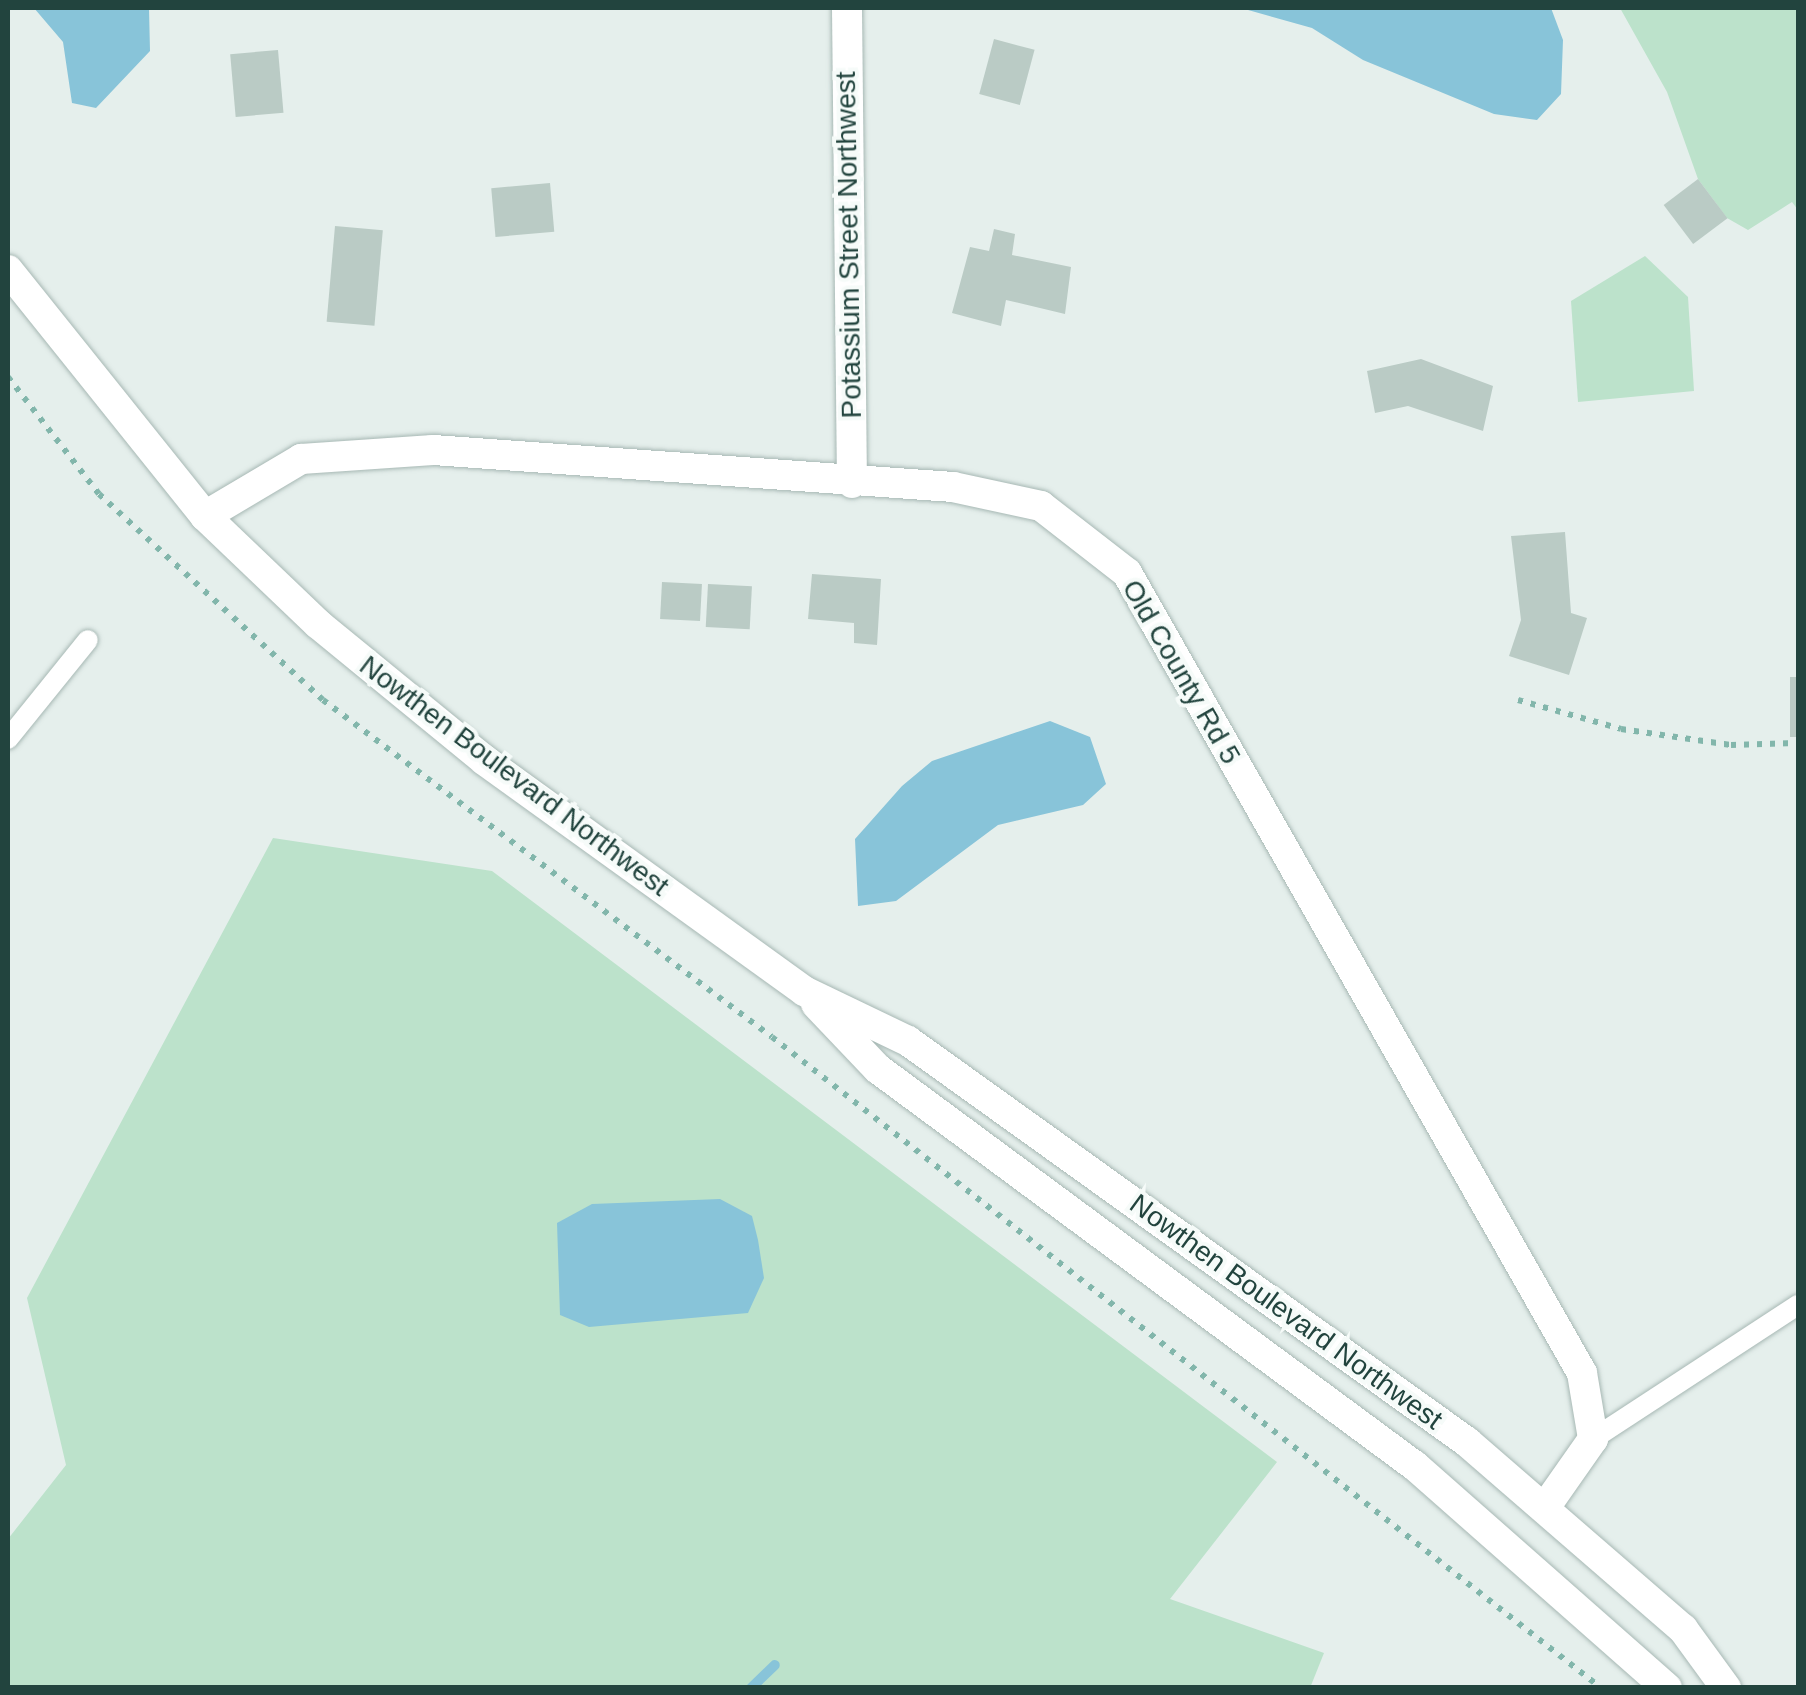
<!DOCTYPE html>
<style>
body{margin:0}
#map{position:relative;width:1806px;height:1695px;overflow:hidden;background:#e5efec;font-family:Arial,sans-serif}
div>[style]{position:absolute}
.green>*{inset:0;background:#bce2cb}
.water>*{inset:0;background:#88c4d9}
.stream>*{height:10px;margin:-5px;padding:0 5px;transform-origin:5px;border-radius:5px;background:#88c4d9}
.building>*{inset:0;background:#bacbc5;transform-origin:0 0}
.path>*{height:6px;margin-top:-3px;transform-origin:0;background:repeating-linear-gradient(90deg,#82b6ab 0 5px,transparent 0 13px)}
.roads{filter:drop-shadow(0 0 2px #a7b8b4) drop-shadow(0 0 2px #a7b8b4)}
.service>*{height:20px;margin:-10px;padding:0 10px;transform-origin:10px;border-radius:10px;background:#fff}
.minor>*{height:30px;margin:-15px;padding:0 15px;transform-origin:15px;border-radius:15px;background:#fff}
.tertiary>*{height:30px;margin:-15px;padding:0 15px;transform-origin:15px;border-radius:15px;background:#fff}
span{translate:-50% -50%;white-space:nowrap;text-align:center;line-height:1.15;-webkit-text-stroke:8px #f6fbf9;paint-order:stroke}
.street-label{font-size:28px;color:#22443e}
.frame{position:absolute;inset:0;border:10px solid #22443e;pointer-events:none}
</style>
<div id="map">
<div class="green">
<div style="clip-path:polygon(1620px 8px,1798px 8px,1798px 210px,1792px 202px,1748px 230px,1727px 218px,1698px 179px,1667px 92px)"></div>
<div style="clip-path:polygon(1645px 256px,1688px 297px,1694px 391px,1578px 402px,1571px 301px)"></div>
<div style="clip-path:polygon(273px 838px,492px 871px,1277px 1462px,1170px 1599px,1324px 1653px,1310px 1688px,8px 1687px,8px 1539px,66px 1465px,27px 1298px)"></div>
</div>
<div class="water">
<div style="clip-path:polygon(34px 8px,149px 8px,150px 51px,96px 108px,72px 103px,63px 42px)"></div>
<div style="clip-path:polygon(1241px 8px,1551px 8px,1563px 40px,1561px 94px,1537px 120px,1494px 114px,1363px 60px,1312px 28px)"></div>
<div style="clip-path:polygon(1050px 721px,1090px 737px,1106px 784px,1083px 805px,998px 825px,896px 901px,858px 906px,855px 839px,902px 786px,932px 761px)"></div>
<div style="clip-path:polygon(720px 1199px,752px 1216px,758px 1240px,764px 1278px,748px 1313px,589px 1327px,560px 1315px,557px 1223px,592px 1204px)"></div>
</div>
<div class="stream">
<div style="left:751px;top:1688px;width:33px;rotate:-44deg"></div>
</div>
<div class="building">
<div style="left:994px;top:39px;width:42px;height:57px;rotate:15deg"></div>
<div style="left:278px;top:50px;width:63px;height:48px;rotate:85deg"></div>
<div style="left:1698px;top:179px;width:49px;height:43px;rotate:53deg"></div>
<div style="left:550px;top:183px;width:49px;height:59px;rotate:85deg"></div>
<div style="left:335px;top:226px;width:48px;height:96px;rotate:5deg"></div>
<div style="clip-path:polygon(994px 229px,1015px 234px,1012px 255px,1071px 267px,1065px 314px,1006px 300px,1001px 326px,952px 313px,970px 247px,989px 251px)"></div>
<div style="clip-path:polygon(1421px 359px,1493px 386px,1483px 431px,1408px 406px,1375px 413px,1367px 371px)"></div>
<div style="clip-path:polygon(1565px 532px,1571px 613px,1587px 618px,1569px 675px,1509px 656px,1521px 620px,1511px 536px)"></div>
<div style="clip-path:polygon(812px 574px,881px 579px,877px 645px,854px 643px,854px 623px,808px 619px)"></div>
<div style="left:662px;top:582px;width:40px;height:37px;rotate:3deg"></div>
<div style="left:708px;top:584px;width:44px;height:43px;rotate:3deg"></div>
<div style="left:1790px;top:677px;width:8px;height:60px"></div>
</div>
<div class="path">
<div style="left:8px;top:377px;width:148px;rotate:52.1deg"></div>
<div style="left:99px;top:494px;width:304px;rotate:42.6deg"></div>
<div style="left:323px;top:700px;width:561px;rotate:36.89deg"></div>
<div style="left:772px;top:1037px;width:1054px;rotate:38.14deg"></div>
<div style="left:1518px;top:700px;width:107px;rotate:15.7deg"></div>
<div style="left:1621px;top:729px;width:111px;rotate:8.3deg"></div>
<div style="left:1731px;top:745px;width:67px;rotate:-1.7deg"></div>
</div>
<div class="roads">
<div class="service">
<div style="left:8px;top:739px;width:127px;rotate:-51.1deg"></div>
<div style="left:1593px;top:1439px;width:245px;rotate:-33.2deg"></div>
</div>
<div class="minor">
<div style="left:847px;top:8px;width:475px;rotate:89.4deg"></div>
<div style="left:205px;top:516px;width:112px;rotate:-30.7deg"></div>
<div style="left:301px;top:459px;width:132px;rotate:-3.9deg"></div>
<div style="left:433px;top:450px;width:521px;rotate:4.07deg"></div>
<div style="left:953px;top:487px;width:90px;rotate:12.2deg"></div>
<div style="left:1041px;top:506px;width:109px;rotate:37.9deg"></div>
<div style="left:1127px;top:573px;width:920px;rotate:60.37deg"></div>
<div style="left:1582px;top:1373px;width:67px;rotate:80.5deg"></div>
<div style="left:1593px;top:1439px;width:82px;rotate:125deg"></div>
</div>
<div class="tertiary">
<div style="left:8px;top:270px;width:315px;rotate:51.3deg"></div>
<div style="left:205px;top:516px;width:156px;rotate:43.7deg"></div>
<div style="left:318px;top:624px;width:215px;rotate:39.3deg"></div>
<div style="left:484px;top:760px;width:395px;rotate:35.8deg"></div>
<div style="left:804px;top:991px;width:115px;rotate:25.7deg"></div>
<div style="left:908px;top:1041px;width:688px;rotate:35.65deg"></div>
<div style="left:1467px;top:1442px;width:286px;rotate:40.9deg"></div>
<div style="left:1683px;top:1629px;width:73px;rotate:53.9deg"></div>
<div style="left:816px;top:1004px;width:90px;rotate:46.4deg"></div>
<div style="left:878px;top:1069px;width:668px;rotate:36.48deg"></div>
<div style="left:1415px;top:1466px;width:336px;rotate:41.4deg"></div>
</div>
</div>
<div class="street-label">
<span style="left:849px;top:245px;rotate:-91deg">Potassium Street Northwest</span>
<span style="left:1181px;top:672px;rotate:60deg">Old County Rd 5</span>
<span style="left:514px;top:776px;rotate:37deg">Nowthen Boulevard Northwest</span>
<span style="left:1286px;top:1312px;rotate:36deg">Nowthen Boulevard Northwest</span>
</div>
<div class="frame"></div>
</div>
